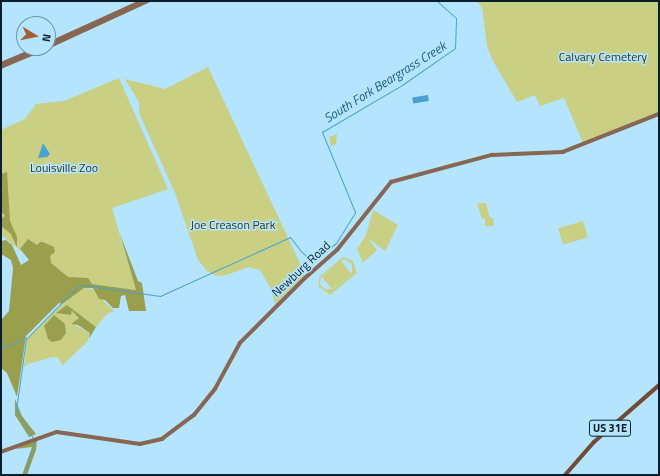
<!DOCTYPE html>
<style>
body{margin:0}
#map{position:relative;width:660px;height:476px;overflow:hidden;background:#b5e4fe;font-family:"Titillium Web",sans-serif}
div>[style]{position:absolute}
.green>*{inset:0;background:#c9cf83;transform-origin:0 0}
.forest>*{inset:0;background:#9a9f4e}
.water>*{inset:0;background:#49a2cd;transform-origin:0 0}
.stream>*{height:1px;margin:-0.5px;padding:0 0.5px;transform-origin:0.5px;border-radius:0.5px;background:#49a2cd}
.secondary>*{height:3.5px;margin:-1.75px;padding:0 1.75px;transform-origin:1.75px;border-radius:1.75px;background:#876653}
.primary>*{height:4px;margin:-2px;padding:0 2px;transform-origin:2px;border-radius:2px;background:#724b33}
span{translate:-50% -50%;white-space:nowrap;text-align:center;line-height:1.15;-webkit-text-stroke:3px #b5e4fe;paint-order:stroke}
.shield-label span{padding:1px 3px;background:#b5e4fe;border:1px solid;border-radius:3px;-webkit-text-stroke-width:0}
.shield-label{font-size:11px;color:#061f2a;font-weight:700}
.park-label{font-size:12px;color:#333511}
.street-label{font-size:12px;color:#061f2a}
.water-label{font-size:13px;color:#1a5e7c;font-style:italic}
.frame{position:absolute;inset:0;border:2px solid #061f2a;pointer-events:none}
.north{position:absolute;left:16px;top:16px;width:40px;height:40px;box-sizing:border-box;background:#b5e4fe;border:1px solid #6f95a9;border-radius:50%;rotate:100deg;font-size:11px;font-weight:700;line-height:16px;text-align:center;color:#061f2a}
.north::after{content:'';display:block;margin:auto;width:14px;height:18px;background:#a25d30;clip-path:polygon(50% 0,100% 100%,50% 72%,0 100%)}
</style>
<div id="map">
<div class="green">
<div style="clip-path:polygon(476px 1px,659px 1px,659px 112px,583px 143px,564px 98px,540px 106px,535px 95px,517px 102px,493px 61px,487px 46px,482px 7px)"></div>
<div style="clip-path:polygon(208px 67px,305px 274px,275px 304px,270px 287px,260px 270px,249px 267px,226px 275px,217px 276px,208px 272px,198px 260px,175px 193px,139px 113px,139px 102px,125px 79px,165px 89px)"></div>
<div style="clip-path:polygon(119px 78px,168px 189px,112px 208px,136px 290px,57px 279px,1px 235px,1px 130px,25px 119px,36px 104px,64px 101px)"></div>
<div style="clip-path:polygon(337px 134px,336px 144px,331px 146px,329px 137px)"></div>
<div style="clip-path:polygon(477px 203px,486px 203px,490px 218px,493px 218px,494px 226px,485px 226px,485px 219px,482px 219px)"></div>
<div style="clip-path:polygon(373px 210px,398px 225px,385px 251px,368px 238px,377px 250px,363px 263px,357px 249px,366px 235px)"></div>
<div style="left:583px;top:221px;width:17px;height:26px;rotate:73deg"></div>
<div style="clip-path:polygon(evenodd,343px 257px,353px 261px,357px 273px,330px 295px,319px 287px,319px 277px,343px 257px,344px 259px,352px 264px,352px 273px,333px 289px,324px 289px,320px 284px,321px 277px,344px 259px)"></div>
<div style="left:341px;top:261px;width:16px;height:25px;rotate:50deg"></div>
<div style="clip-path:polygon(evenodd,84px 288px,93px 289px,96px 294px,114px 311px,107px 314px,96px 327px,67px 305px,71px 314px,72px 311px,79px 318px,79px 321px,71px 323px,90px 333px,87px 342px,63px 365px,58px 358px,53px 357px,28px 364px,24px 368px,27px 340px,31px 334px,70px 297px,84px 288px,65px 324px,66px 333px,61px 340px,48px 339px,44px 326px,65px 324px)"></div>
</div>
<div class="forest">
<div style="clip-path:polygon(7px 172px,10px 221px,17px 237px,17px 247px,11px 234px,1px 226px,1px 219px,5px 216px,1px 211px,1px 174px)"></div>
<div style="clip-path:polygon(120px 234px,138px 281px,142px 283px,146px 311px,129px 311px,125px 295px,121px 296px,119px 308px,113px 308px,105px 300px,99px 299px,93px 288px,84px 288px,62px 304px,59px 303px,26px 336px,17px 397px,7px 373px,1px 368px,1px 320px,9px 311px,13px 268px,11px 260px,1px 254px,1px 241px,6px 240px,12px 245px,21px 265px,29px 260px,20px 249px,28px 239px,37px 245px,40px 242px,43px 242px,54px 247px,55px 252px,50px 256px,51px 263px,68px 277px,88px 278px,92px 284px,136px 290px)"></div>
<div style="clip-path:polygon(67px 305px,96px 327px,89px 339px,90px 333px,78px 325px,71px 324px,79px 318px,72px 311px,71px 315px,56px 313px)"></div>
<div style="clip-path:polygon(54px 315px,65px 324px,66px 333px,61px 340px,52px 342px,48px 339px,44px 326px)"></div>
<div style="clip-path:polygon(15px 399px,22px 416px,36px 434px,29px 437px,15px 415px)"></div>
<div style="clip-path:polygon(37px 440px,36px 450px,27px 475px,22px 475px,32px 447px,16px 449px)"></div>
</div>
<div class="water">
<div style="left:428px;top:95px;width:6px;height:16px;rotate:81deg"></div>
<div style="clip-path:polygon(43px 143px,50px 154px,47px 157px,38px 158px)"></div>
</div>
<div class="stream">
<div style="left:1px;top:348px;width:27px;rotate:-22deg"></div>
<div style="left:33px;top:438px;width:33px;rotate:-121deg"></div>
<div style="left:16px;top:410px;width:72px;rotate:-82deg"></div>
<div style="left:26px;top:339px;width:74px;rotate:-45.5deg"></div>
<div style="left:78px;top:286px;width:5px;rotate:-11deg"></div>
<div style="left:83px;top:285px;width:78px;rotate:8.1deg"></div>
<div style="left:160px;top:296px;width:143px;rotate:-24.4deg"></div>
<div style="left:290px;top:237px;width:18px;rotate:52deg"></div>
<div style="left:301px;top:251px;width:10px;rotate:45deg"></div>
<div style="left:308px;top:258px;width:7px;rotate:16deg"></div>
<div style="left:315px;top:260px;width:27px;rotate:-39deg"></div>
<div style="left:336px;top:243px;width:36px;rotate:-58deg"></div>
<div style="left:355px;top:212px;width:87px;rotate:-112.4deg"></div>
<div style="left:322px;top:132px;width:93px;rotate:-30.4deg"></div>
<div style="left:402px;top:85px;width:65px;rotate:-34.9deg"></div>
<div style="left:455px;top:48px;width:30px;rotate:-88deg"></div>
<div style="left:456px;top:18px;width:25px;rotate:-138deg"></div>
<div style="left:25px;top:475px;width:35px;rotate:-75deg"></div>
</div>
<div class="secondary">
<div style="left:48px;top:44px;width:104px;rotate:-24.4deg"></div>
<div style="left:48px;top:47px;width:110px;rotate:-24.7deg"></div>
<div style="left:1px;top:64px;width:41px;rotate:-22.8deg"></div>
<div style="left:1px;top:67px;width:49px;rotate:-22.9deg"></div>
<div style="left:1px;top:452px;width:59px;rotate:-19.7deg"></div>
<div style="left:57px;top:432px;width:84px;rotate:8.2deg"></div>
<div style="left:140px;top:444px;width:23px;rotate:-13deg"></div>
<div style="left:162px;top:439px;width:40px;rotate:-37deg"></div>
<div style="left:194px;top:415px;width:33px;rotate:-51deg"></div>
<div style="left:215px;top:389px;width:52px;rotate:-61.5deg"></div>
<div style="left:240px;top:343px;width:92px;rotate:-45deg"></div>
<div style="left:305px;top:278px;width:43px;rotate:-41.2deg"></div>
<div style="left:337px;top:250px;width:87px;rotate:-51.5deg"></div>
<div style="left:391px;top:182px;width:105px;rotate:-15deg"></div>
<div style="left:492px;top:155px;width:71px;rotate:-2.4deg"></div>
<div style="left:563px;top:152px;width:103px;rotate:-21.6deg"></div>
</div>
<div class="primary">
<div style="left:565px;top:475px;width:44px;rotate:-48.7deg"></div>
<div style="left:594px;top:442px;width:86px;rotate:-41.2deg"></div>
</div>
<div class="shield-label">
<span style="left:610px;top:428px">US 31E</span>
</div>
<div class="park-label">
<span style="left:603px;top:57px">Calvary Cemetery</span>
<span style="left:64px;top:168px">Louisville Zoo</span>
<span style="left:233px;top:225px">Joe Creason Park</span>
</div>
<div class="street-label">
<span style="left:301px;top:269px;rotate:-43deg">Newburg Road</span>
</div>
<div class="water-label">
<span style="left:385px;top:82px;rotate:-32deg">South Fork Beargrass Creek</span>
</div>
<div class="frame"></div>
<div class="north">N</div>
</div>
